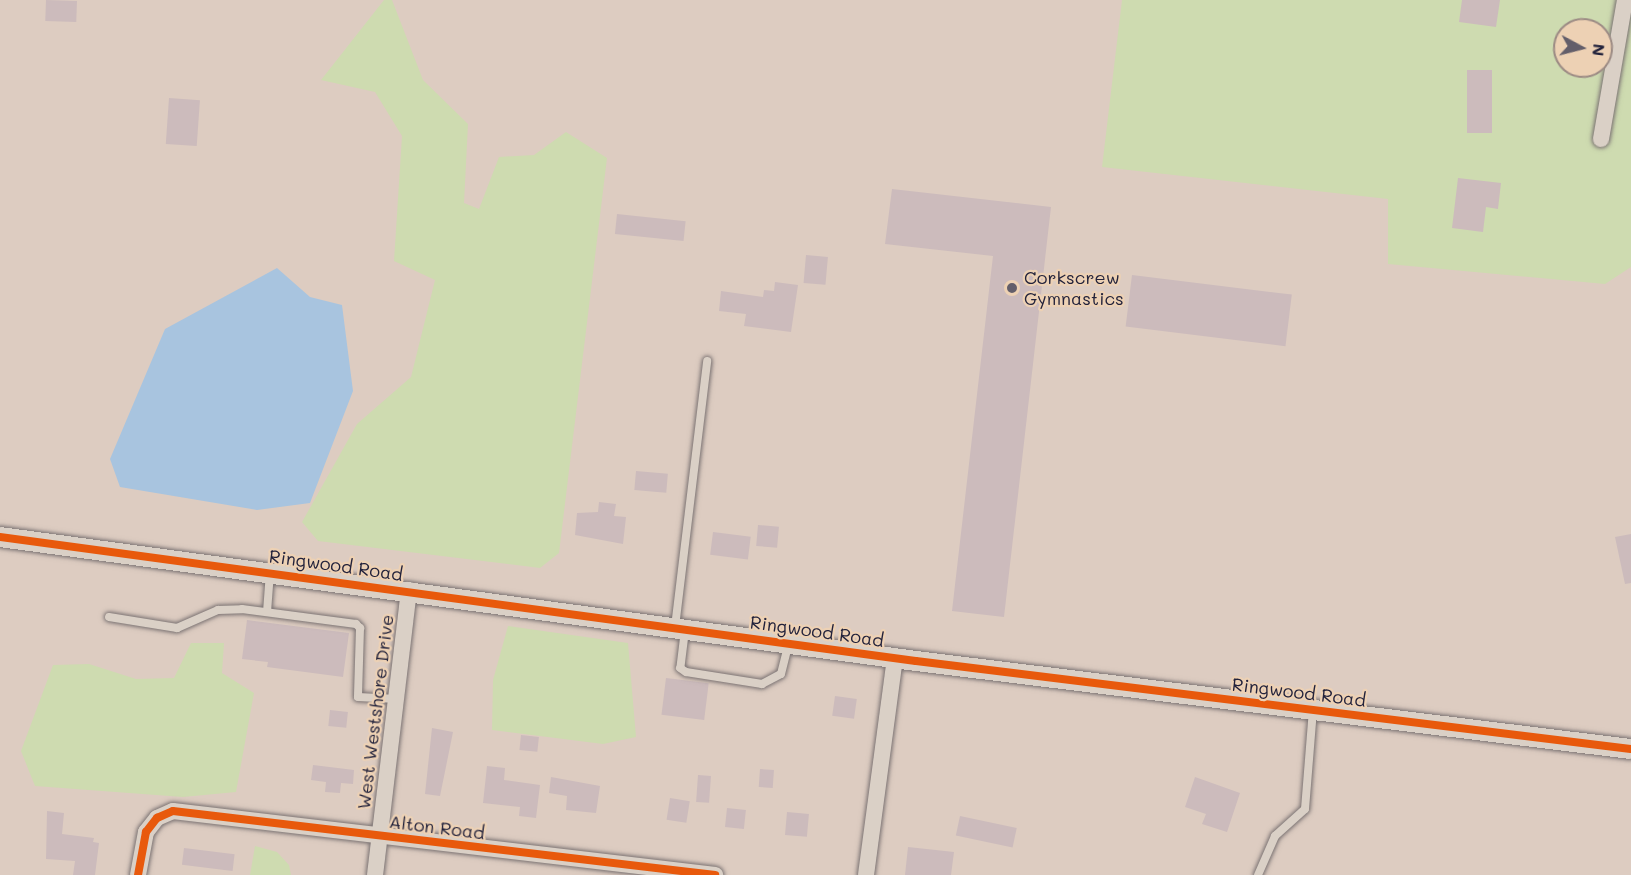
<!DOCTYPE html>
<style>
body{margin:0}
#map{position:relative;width:1631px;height:875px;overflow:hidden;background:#ddccc1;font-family:Mali,sans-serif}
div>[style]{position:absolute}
.green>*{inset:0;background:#cedbb0}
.water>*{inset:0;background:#a8c4df}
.building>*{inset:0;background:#ccbbbc;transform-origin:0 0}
.roads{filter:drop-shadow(0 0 2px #7b7373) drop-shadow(0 0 2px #7b7373)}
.service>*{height:8px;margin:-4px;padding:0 4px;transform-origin:4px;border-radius:4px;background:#dad0c6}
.minor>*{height:16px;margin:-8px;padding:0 8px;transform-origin:8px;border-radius:8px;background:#dad0c6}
.tertiary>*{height:20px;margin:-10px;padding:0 10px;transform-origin:10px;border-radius:10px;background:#dad0c6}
.cycleway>*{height:8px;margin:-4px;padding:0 4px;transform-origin:4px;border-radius:4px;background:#e8590c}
.dots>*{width:16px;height:16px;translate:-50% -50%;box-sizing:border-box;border:3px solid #edd1b4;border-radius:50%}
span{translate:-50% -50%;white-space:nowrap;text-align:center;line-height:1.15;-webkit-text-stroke:4.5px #edd1b4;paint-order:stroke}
.poi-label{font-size:18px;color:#22223b}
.left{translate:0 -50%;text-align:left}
.street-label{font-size:18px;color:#22223b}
.north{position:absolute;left:1553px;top:18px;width:60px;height:60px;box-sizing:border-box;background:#edd1b4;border:2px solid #9c8b84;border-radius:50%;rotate:97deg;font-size:16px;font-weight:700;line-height:24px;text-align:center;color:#22223b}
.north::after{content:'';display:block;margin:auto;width:21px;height:27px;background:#635e6a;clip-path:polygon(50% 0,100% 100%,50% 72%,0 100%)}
</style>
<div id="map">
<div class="green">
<div style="clip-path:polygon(384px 0,392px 0,423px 80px,468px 124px,464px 203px,479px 209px,499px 157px,534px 155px,566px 132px,607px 158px,559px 553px,540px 568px,318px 541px,302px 522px,357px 424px,411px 377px,435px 280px,394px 261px,402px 136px,375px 92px,321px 80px)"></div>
<div style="clip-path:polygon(evenodd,1122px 0,1631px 0,1631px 267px,1605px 284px,1388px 264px,1388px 199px,1102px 167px,1122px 0,1565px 30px,1601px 30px,1601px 66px,1565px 66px,1565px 30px)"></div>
<div style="clip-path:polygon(508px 626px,628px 643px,636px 737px,603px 744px,492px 730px,493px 680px)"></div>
<div style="clip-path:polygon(191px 643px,224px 643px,222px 673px,254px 693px,236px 792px,183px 797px,35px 786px,21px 751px,53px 665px,89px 664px,136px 679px,174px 678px)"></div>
<div style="clip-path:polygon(255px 846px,277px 852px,289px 865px,291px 875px,250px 875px)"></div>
</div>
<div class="water">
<div style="clip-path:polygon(277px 268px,310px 297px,342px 305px,353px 391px,310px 503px,257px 510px,120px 487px,110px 459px,165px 329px)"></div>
</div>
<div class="building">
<div style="left:46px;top:0;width:31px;height:21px;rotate:2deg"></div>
<div style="clip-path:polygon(1462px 0,1500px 0,1496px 27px,1459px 22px)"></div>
<div style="left:1467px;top:70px;width:25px;height:63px"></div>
<div style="left:169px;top:98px;width:31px;height:46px;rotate:4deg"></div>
<div style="clip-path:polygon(1458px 178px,1501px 183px,1498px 209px,1486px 207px,1483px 232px,1452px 228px)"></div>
<div style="clip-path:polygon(892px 189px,1051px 207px,1004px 617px,952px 611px,993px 256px,885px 244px)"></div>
<div style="left:617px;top:214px;width:69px;height:20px;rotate:6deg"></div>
<div style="left:806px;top:255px;width:22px;height:28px;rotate:5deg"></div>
<div style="left:1132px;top:275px;width:161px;height:52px;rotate:7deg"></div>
<div style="clip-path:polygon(775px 282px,798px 285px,791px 332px,744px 326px,746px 314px,719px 311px,721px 291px,763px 297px,764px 290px,774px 291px)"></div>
<div style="left:636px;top:471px;width:32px;height:19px;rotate:5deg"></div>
<div style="clip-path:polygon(599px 502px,616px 504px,614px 516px,626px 517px,623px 544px,575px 535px,577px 513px,598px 512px)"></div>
<div style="left:758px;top:525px;width:21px;height:21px;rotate:5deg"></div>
<div style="left:713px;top:532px;width:38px;height:23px;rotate:7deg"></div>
<div style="clip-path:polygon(1631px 534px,1631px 583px,1625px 584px,1615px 537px)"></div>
<div style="clip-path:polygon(247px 620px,349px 633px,343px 677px,267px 667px,268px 662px,242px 659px)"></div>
<div style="left:666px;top:678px;width:43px;height:37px;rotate:7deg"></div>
<div style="left:835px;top:696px;width:22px;height:20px;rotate:8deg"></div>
<div style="left:330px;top:710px;width:18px;height:16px;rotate:6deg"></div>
<div style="clip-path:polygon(432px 728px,453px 732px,440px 796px,425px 794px)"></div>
<div style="left:521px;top:735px;width:18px;height:15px;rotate:6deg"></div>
<div style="clip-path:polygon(313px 765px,354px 770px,353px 784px,341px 783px,340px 793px,325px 792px,326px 782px,311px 780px)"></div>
<div style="clip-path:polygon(487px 766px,505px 768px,504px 780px,540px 785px,536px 818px,519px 816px,520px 807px,483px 803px)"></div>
<div style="left:760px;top:769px;width:14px;height:18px;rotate:4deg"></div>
<div style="left:698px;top:775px;width:13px;height:27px;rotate:4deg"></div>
<div style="clip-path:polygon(551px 777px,600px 786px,596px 813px,566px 810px,567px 796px,549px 793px)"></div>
<div style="clip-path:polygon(1195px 777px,1240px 793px,1227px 832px,1202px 824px,1206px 814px,1185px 807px)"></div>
<div style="left:670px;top:798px;width:20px;height:22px;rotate:9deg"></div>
<div style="left:727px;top:808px;width:19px;height:19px;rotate:6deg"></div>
<div style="clip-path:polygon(47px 811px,64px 813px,62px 834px,94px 838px,93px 842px,99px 843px,95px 875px,73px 875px,75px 861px,46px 859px)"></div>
<div style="left:787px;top:812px;width:22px;height:23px;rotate:5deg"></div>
<div style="left:960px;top:816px;width:58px;height:20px;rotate:12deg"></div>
<div style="clip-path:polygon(908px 847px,954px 852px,951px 875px,905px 875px)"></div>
<div style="left:184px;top:848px;width:51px;height:17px;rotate:7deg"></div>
</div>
<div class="roads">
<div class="service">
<div style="left:267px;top:612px;width:40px;rotate:-85.7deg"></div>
<div style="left:109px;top:617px;width:69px;rotate:9.2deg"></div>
<div style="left:177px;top:628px;width:45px;rotate:-23.7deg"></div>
<div style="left:218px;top:610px;width:24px;rotate:-2deg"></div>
<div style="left:242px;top:609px;width:115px;rotate:7.5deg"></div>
<div style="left:356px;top:624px;width:6px;rotate:45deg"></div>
<div style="left:360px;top:628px;width:69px;rotate:91.7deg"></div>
<div style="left:358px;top:697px;width:39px;rotate:3deg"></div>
<div style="left:675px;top:627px;width:268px;rotate:-83.1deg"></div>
<div style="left:685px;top:630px;width:38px;rotate:97deg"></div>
<div style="left:680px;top:668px;width:7px;rotate:34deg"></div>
<div style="left:686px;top:672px;width:77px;rotate:9deg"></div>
<div style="left:762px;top:684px;width:21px;rotate:-28deg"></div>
<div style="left:781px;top:674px;width:32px;rotate:-76deg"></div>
<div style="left:1258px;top:875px;width:43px;rotate:-66.4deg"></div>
<div style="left:1275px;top:836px;width:40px;rotate:-42deg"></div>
<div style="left:1305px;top:809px;width:99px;rotate:-85.4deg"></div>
</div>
<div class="minor">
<div style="left:1601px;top:139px;width:141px;rotate:-80.2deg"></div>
<div style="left:138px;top:875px;width:44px;rotate:-79.5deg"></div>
<div style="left:146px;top:832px;width:18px;rotate:-52deg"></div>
<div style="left:157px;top:818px;width:17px;rotate:-24deg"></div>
<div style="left:173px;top:811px;width:546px;rotate:6.73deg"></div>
<div style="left:375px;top:875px;width:287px;rotate:-83.2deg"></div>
<div style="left:866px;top:875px;width:220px;rotate:-82.4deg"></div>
</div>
<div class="tertiary">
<div style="left:0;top:537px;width:924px;rotate:7.71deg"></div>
<div style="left:916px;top:661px;width:720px;rotate:7.02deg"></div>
</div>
</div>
<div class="cycleway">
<div style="left:0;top:537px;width:924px;rotate:7.71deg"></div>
<div style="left:916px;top:661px;width:720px;rotate:7.02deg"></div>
<div style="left:138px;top:875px;width:44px;rotate:-79.5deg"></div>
<div style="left:146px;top:832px;width:18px;rotate:-52deg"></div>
<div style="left:157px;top:818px;width:17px;rotate:-24deg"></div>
<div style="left:173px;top:811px;width:546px;rotate:6.73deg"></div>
</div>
<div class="dots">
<div style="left:1012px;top:288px;background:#635e6a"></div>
</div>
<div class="poi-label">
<span class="left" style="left:1024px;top:288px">Corkscrew<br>Gymnastics</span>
</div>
<div class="street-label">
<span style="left:336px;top:565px;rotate:8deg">Ringwood Road</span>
<span style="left:817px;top:631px;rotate:8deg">Ringwood Road</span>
<span style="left:1299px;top:692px;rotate:7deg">Ringwood Road</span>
<span style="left:375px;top:712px;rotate:-83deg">West Westshore Drive</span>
<span style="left:437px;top:827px;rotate:7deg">Alton Road</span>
</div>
<div class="north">N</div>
</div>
